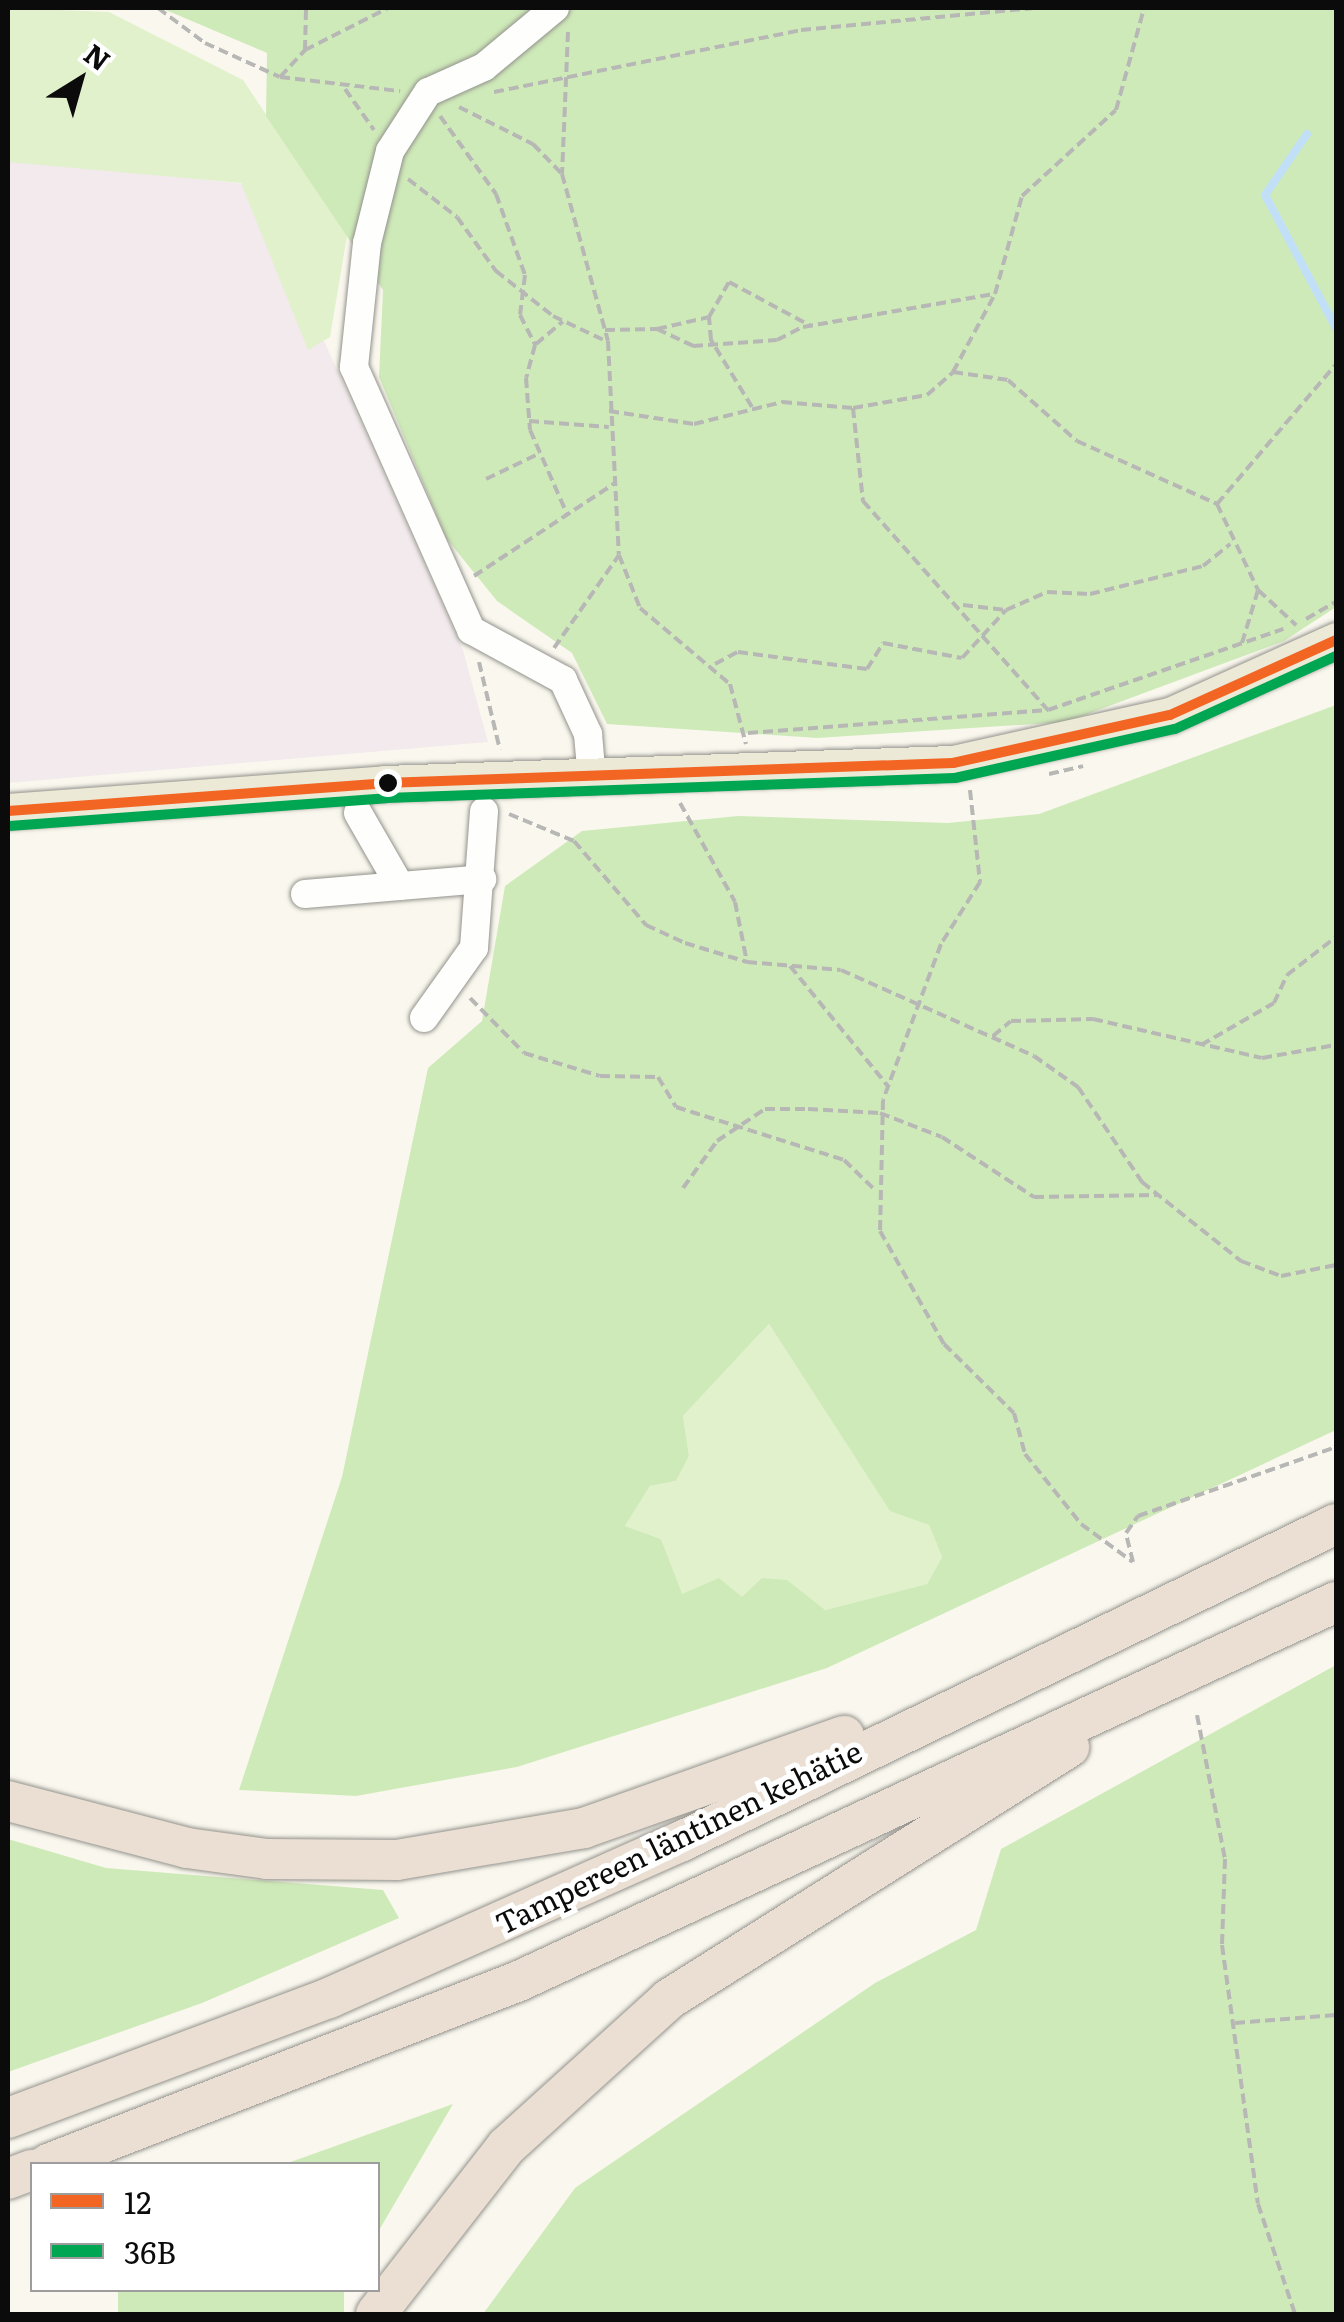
<!DOCTYPE html>
<meta charset="utf-8">
<style>
body{margin:0}
#map{position:relative;width:1344px;height:2322px;overflow:hidden;background:#faf8ee;font-family:Literata,serif}
div>[style]{position:absolute}
.industrial>*{inset:0;background:#f2eaec}
.green>*{inset:0;background:#e0f1cc}
.forest>*{inset:0;background:#cfeab9;transform-origin:0 0}
.stream>*{height:8px;margin:-4px;padding:0 4px;transform-origin:4px;border-radius:4px;background:#c1e0f7}
.path>*{height:4px;margin-top:-2px;transform-origin:0;background:repeating-linear-gradient(90deg,#b7b7b5 0 10px,transparent 0 15px)}
.roads{filter:drop-shadow(0 0 2px #93928d) drop-shadow(0 0 2px #93928d)}
.minor>*{height:28px;margin:-14px;padding:0 14px;transform-origin:14px;border-radius:14px;background:#fefefc}
.major>*{height:35px;margin:-17.5px;padding:0 17.5px;transform-origin:17.5px;border-radius:17.5px;background:#ece9d6}
.highway>*{height:40px;margin:-20px;padding:0 20px;transform-origin:20px;border-radius:20px;background:#eadfd2}
.bus-1>*{height:10px;margin:-5px;padding:0 5px;transform-origin:5px;border-radius:5px;background:#f26522}
.bus-2>*{height:10px;margin:-5px;padding:0 5px;transform-origin:5px;border-radius:5px;background:#00a651}
.dots>*{width:28px;height:28px;translate:-50% -50%;box-sizing:border-box;border:5px solid #fff;border-radius:50%}
span{translate:-50% -50%;white-space:nowrap;text-align:center;line-height:1.15;-webkit-text-stroke:10px #fff;paint-order:stroke}
.street-label{font-size:30px;color:#0b0b0b}
.frame{position:absolute;inset:0;border:10px solid #0b0b0b;pointer-events:none}
.legend{position:absolute;left:30px;top:2162px;width:350px;height:130px;box-sizing:border-box;background:#fff;border:2px solid #9d9d9d;margin:0;padding:12px 18px;list-style:none;font-size:30px;color:#0b0b0b}
.legend li{display:flex;align-items:center;gap:20px;height:50px}
.legend b{width:50px;border:2px solid #9d9d9d}
.north{position:absolute;left:30px;top:30px;width:100px;height:100px;-webkit-text-stroke:8px #fff;paint-order:stroke;rotate:37deg;font-size:28px;font-weight:700;line-height:40px;text-align:center;color:#0b0b0b}
.north::after{content:'';display:block;margin:auto;width:35px;height:45px;background:#0b0b0b;clip-path:polygon(50% 0,100% 100%,50% 72%,0 100%)}
</style>
<div id="map">
<div class="industrial">
<div style="clip-path:polygon(30px 160px,254px 185px,463px 650px,488px 742px,8px 783px,8px 162px)"></div>
</div>
<div class="green">
<div style="clip-path:polygon(8px 8px,109px 12px,243px 80px,347px 236px,330px 337px,308px 350px,241px 183px,8px 162px)"></div>
<div style="clip-path:polygon(769px 1324px,890px 1510px,929px 1525px,942px 1557px,927px 1584px,825px 1610px,681px 1594px,661px 1539px,625px 1526px,650px 1486px,676px 1481px,689px 1456px,683px 1416px)"></div>
</div>
<div class="forest">
<div style="clip-path:polygon(161px 8px,1336px 8px,1336px 607px,1284px 641px,1066px 722px,817px 738px,607px 724px,572px 653px,497px 601px,446px 538px,379px 377px,383px 290px,266px 116px,267px 53px)"></div>
<div style="clip-path:polygon(evenodd,1336px 705px,1336px 1430px,827px 1668px,517px 1767px,356px 1796px,239px 1790px,342px 1477px,428px 1068px,482px 1021px,505px 886px,582px 831px,738px 816px,948px 823px,1039px 814px,1336px 705px,769px 1324px,890px 1511px,929px 1525px,942px 1557px,927px 1584px,825px 1610px,787px 1580px,762px 1578px,742px 1597px,719px 1578px,682px 1594px,661px 1539px,625px 1526px,650px 1486px,676px 1481px,689px 1456px,683px 1416px,769px 1324px)"></div>
<div style="clip-path:polygon(1336px 1665px,1336px 2314px,483px 2314px,575px 2188px,875px 1983px,976px 1930px,1001px 1849px)"></div>
<div style="clip-path:polygon(8px 1839px,106px 1868px,383px 1890px,399px 1918px,202px 2003px,8px 2072px)"></div>
<div style="clip-path:polygon(453px 2104px,378px 2232px,378px 2164px,285px 2164px)"></div>
<div style="left:118px;top:2290px;width:226px;height:25px"></div>
</div>
<div class="stream">
<div style="left:1307px;top:134px;width:74px;rotate:124.5deg"></div>
<div style="left:1265px;top:195px;width:151px;rotate:61.9deg"></div>
</div>
<div class="path">
<div style="left:158px;top:8px;width:59px;rotate:36.7deg"></div>
<div style="left:205px;top:43px;width:82px;rotate:24.4deg"></div>
<div style="left:280px;top:77px;width:121px;rotate:6.7deg"></div>
<div style="left:568px;top:32px;width:142px;rotate:92.4deg"></div>
<div style="left:562px;top:174px;width:173px;rotate:74.6deg"></div>
<div style="left:608px;top:341px;width:214px;rotate:87.1deg"></div>
<div style="left:619px;top:555px;width:57px;rotate:68.4deg"></div>
<div style="left:640px;top:608px;width:118px;rotate:40.2deg"></div>
<div style="left:730px;top:684px;width:62px;rotate:75.1deg"></div>
<div style="left:305px;top:50px;width:42px;rotate:-88.6deg"></div>
<div style="left:280px;top:77px;width:37px;rotate:-47deg"></div>
<div style="left:305px;top:50px;width:93px;rotate:-26.8deg"></div>
<div style="left:345px;top:89px;width:50px;rotate:54.7deg"></div>
<div style="left:494px;top:92px;width:313px;rotate:-11.4deg"></div>
<div style="left:801px;top:30px;width:232px;rotate:-5.4deg"></div>
<div style="left:459px;top:107px;width:83px;rotate:26.6deg"></div>
<div style="left:533px;top:144px;width:42px;rotate:46deg"></div>
<div style="left:440px;top:116px;width:96px;rotate:54.3deg"></div>
<div style="left:496px;top:194px;width:86px;rotate:70.3deg"></div>
<div style="left:525px;top:275px;width:40px;rotate:97.1deg"></div>
<div style="left:520px;top:315px;width:34px;rotate:63deg"></div>
<div style="left:535px;top:345px;width:34px;rotate:105deg"></div>
<div style="left:526px;top:378px;width:52px;rotate:85.6deg"></div>
<div style="left:530px;top:430px;width:94px;rotate:66.2deg"></div>
<div style="left:408px;top:179px;width:62px;rotate:37.8deg"></div>
<div style="left:457px;top:217px;width:67px;rotate:54.2deg"></div>
<div style="left:496px;top:271px;width:73px;rotate:38.3deg"></div>
<div style="left:553px;top:316px;width:59px;rotate:25.3deg"></div>
<div style="left:657px;top:329px;width:53px;rotate:-13deg"></div>
<div style="left:605px;top:330px;width:52px;rotate:-1.1deg"></div>
<div style="left:657px;top:329px;width:40px;rotate:25deg"></div>
<div style="left:693px;top:346px;width:84px;rotate:-4.1deg"></div>
<div style="left:777px;top:340px;width:29px;rotate:-27deg"></div>
<div style="left:803px;top:327px;width:195px;rotate:-9.8deg"></div>
<div style="left:536px;top:344px;width:35px;rotate:-40deg"></div>
<div style="left:953px;top:372px;width:56px;rotate:8.3deg"></div>
<div style="left:1008px;top:380px;width:92px;rotate:41.5deg"></div>
<div style="left:1077px;top:441px;width:154px;rotate:24.2deg"></div>
<div style="left:1217px;top:504px;width:95px;rotate:64.5deg"></div>
<div style="left:1258px;top:590px;width:52px;rotate:42.6deg"></div>
<div style="left:752px;top:407px;width:79px;rotate:-121.5deg"></div>
<div style="left:711px;top:340px;width:23px;rotate:-95deg"></div>
<div style="left:709px;top:317px;width:40px;rotate:-60.3deg"></div>
<div style="left:729px;top:282px;width:93px;rotate:28.2deg"></div>
<div style="left:853px;top:408px;width:94px;rotate:83.9deg"></div>
<div style="left:863px;top:501px;width:279px;rotate:48.5deg"></div>
<div style="left:609px;top:411px;width:86px;rotate:8.7deg"></div>
<div style="left:694px;top:424px;width:91px;rotate:-14deg"></div>
<div style="left:782px;top:402px;width:71px;rotate:4.8deg"></div>
<div style="left:853px;top:408px;width:75px;rotate:-10deg"></div>
<div style="left:927px;top:395px;width:35px;rotate:-41deg"></div>
<div style="left:953px;top:372px;width:89px;rotate:-61.7deg"></div>
<div style="left:995px;top:294px;width:102px;rotate:-74.6deg"></div>
<div style="left:1022px;top:196px;width:127px;rotate:-42.5deg"></div>
<div style="left:1116px;top:110px;width:106px;rotate:-74.6deg"></div>
<div style="left:529px;top:421px;width:80px;rotate:4.3deg"></div>
<div style="left:486px;top:479px;width:55px;rotate:-25.6deg"></div>
<div style="left:1217px;top:504px;width:184px;rotate:-49.6deg"></div>
<div style="left:474px;top:576px;width:169px;rotate:-33.4deg"></div>
<div style="left:963px;top:605px;width:43px;rotate:6.6deg"></div>
<div style="left:1306px;top:619px;width:34px;rotate:-30deg"></div>
<div style="left:1242px;top:643px;width:55px;rotate:-73.2deg"></div>
<div style="left:554px;top:648px;width:113px;rotate:-55deg"></div>
<div style="left:479px;top:662px;width:90px;rotate:76.6deg"></div>
<div style="left:715px;top:664px;width:26px;rotate:-28deg"></div>
<div style="left:738px;top:652px;width:130px;rotate:7.5deg"></div>
<div style="left:867px;top:669px;width:31px;rotate:-58deg"></div>
<div style="left:883px;top:643px;width:80px;rotate:10.8deg"></div>
<div style="left:962px;top:658px;width:65px;rotate:-47.5deg"></div>
<div style="left:1006px;top:610px;width:45px;rotate:-23.7deg"></div>
<div style="left:1047px;top:592px;width:43px;rotate:2.7deg"></div>
<div style="left:1090px;top:594px;width:116px;rotate:-13.9deg"></div>
<div style="left:1203px;top:566px;width:35px;rotate:-39deg"></div>
<div style="left:748px;top:733px;width:301px;rotate:-4.4deg"></div>
<div style="left:1048px;top:710px;width:249px;rotate:-19deg"></div>
<div style="left:1049px;top:774px;width:35px;rotate:-13deg"></div>
<div style="left:970px;top:790px;width:93px;rotate:83.8deg"></div>
<div style="left:980px;top:882px;width:73px;rotate:122.2deg"></div>
<div style="left:941px;top:944px;width:166px;rotate:110.4deg"></div>
<div style="left:883px;top:1100px;width:131px;rotate:91.3deg"></div>
<div style="left:880px;top:1231px;width:130px;rotate:60.5deg"></div>
<div style="left:944px;top:1344px;width:98px;rotate:44.6deg"></div>
<div style="left:1014px;top:1413px;width:42px;rotate:75deg"></div>
<div style="left:1025px;top:1454px;width:90px;rotate:51.3deg"></div>
<div style="left:1081px;top:1524px;width:64px;rotate:36.2deg"></div>
<div style="left:680px;top:803px;width:113px;rotate:60.9deg"></div>
<div style="left:735px;top:902px;width:61px;rotate:78.7deg"></div>
<div style="left:509px;top:814px;width:70px;rotate:22.6deg"></div>
<div style="left:574px;top:841px;width:111px;rotate:49.4deg"></div>
<div style="left:646px;top:925px;width:43px;rotate:24.8deg"></div>
<div style="left:685px;top:943px;width:65px;rotate:17deg"></div>
<div style="left:747px;top:962px;width:94px;rotate:4.9deg"></div>
<div style="left:841px;top:970px;width:211px;rotate:24deg"></div>
<div style="left:1034px;top:1056px;width:54px;rotate:35.2deg"></div>
<div style="left:1078px;top:1087px;width:115px;rotate:56deg"></div>
<div style="left:1142px;top:1182px;width:127px;rotate:38.6deg"></div>
<div style="left:1241px;top:1261px;width:43px;rotate:20.6deg"></div>
<div style="left:1281px;top:1276px;width:56px;rotate:-11.3deg"></div>
<div style="left:790px;top:966px;width:155px;rotate:50.8deg"></div>
<div style="left:470px;top:998px;width:77px;rotate:45.5deg"></div>
<div style="left:524px;top:1053px;width:79px;rotate:16.8deg"></div>
<div style="left:600px;top:1076px;width:58px;rotate:1deg"></div>
<div style="left:658px;top:1077px;width:35px;rotate:59deg"></div>
<div style="left:676px;top:1107px;width:176px;rotate:17.5deg"></div>
<div style="left:844px;top:1160px;width:43px;rotate:44.1deg"></div>
<div style="left:993px;top:1036px;width:23px;rotate:-40deg"></div>
<div style="left:1011px;top:1021px;width:82px;rotate:-1.4deg"></div>
<div style="left:1093px;top:1019px;width:173px;rotate:13deg"></div>
<div style="left:1262px;top:1058px;width:75px;rotate:-10deg"></div>
<div style="left:1201px;top:1045px;width:84px;rotate:-29.9deg"></div>
<div style="left:1274px;top:1003px;width:31px;rotate:-65deg"></div>
<div style="left:1287px;top:975px;width:62px;rotate:-37.8deg"></div>
<div style="left:683px;top:1188px;width:58px;rotate:-54.1deg"></div>
<div style="left:717px;top:1141px;width:58px;rotate:-33.7deg"></div>
<div style="left:765px;top:1109px;width:43px"></div>
<div style="left:808px;top:1109px;width:72px;rotate:3.2deg"></div>
<div style="left:880px;top:1113px;width:66px;rotate:21.2deg"></div>
<div style="left:942px;top:1137px;width:110px;rotate:33.1deg"></div>
<div style="left:1034px;top:1197px;width:123px;rotate:-0.9deg"></div>
<div style="left:1133px;top:1562px;width:30px;rotate:-104deg"></div>
<div style="left:1126px;top:1533px;width:21px;rotate:-55deg"></div>
<div style="left:1138px;top:1516px;width:210px;rotate:-19.2deg"></div>
<div style="left:1197px;top:1715px;width:147px;rotate:79deg"></div>
<div style="left:1225px;top:1859px;width:86px;rotate:92deg"></div>
<div style="left:1222px;top:1945px;width:261px;rotate:82.1deg"></div>
<div style="left:1258px;top:2204px;width:116px;rotate:71.4deg"></div>
<div style="left:1235px;top:2023px;width:101px;rotate:-4.5deg"></div>
</div>
<div class="roads">
<div class="minor">
<div style="left:555px;top:8px;width:92px;rotate:140.3deg"></div>
<div style="left:484px;top:67px;width:61px;rotate:155.9deg"></div>
<div style="left:428px;top:92px;width:70px;rotate:122.8deg"></div>
<div style="left:390px;top:151px;width:95px;rotate:104deg"></div>
<div style="left:367px;top:243px;width:125px;rotate:96deg"></div>
<div style="left:354px;top:367px;width:288px;rotate:66deg"></div>
<div style="left:471px;top:630px;width:105px;rotate:28.5deg"></div>
<div style="left:563px;top:680px;width:60px;rotate:65.2deg"></div>
<div style="left:588px;top:734px;width:46px;rotate:85deg"></div>
<div style="left:358px;top:813px;width:84px;rotate:60.1deg"></div>
<div style="left:305px;top:894px;width:178px;rotate:-4.8deg"></div>
<div style="left:424px;top:1018px;width:86px;rotate:-54.5deg"></div>
<div style="left:474px;top:948px;width:137px;rotate:-85.8deg"></div>
</div>
<div class="major">
<div style="left:8px;top:811px;width:378px;rotate:-4.2deg"></div>
<div style="left:385px;top:783px;width:568px;rotate:-2.02deg"></div>
<div style="left:953px;top:763px;width:222px;rotate:-12.5deg"></div>
<div style="left:1170px;top:715px;width:182px;rotate:-24.3deg"></div>
</div>
<div class="highway">
<div style="left:8px;top:1801px;width:185px;rotate:14.7deg"></div>
<div style="left:187px;top:1848px;width:81px;rotate:7.8deg"></div>
<div style="left:267px;top:1859px;width:130px;rotate:0.4deg"></div>
<div style="left:397px;top:1860px;width:190px;rotate:-9.7deg"></div>
<div style="left:584px;top:1828px;width:276px;rotate:-19.5deg"></div>
<div style="left:8px;top:2118px;width:343px;rotate:-20.5deg"></div>
<div style="left:329px;top:1998px;width:386px;rotate:-24deg"></div>
<div style="left:682px;top:1841px;width:727px;rotate:-25.86deg"></div>
<div style="left:48px;top:2164px;width:505px;rotate:-21.23deg"></div>
<div style="left:519px;top:1981px;width:901px;rotate:-24.89deg"></div>
<div style="left:8px;top:2179px;width:26px;rotate:-21deg"></div>
<div style="left:376px;top:2314px;width:212px;rotate:-52.1deg"></div>
<div style="left:506px;top:2147px;width:220px;rotate:-42.2deg"></div>
<div style="left:669px;top:1999px;width:473px;rotate:-32.2deg"></div>
</div>
</div>
<div class="bus-1">
<div style="left:8px;top:811px;width:378px;rotate:-4.2deg"></div>
<div style="left:385px;top:783px;width:568px;rotate:-2.02deg"></div>
<div style="left:953px;top:763px;width:222px;rotate:-12.5deg"></div>
<div style="left:1170px;top:715px;width:182px;rotate:-24.3deg"></div>
</div>
<div class="bus-2">
<div style="left:9px;top:826px;width:378px;rotate:-4.2deg"></div>
<div style="left:386px;top:798px;width:569px;rotate:-2.01deg"></div>
<div style="left:955px;top:778px;width:225px;rotate:-12.6deg"></div>
<div style="left:1175px;top:729px;width:177px;rotate:-24.4deg"></div>
</div>
<div class="dots">
<div style="left:388px;top:783px;background:#0b0b0b"></div>
</div>
<div class="street-label">
<span style="left:678px;top:1836px;rotate:-26deg">Tampereen läntinen kehätie</span>
</div>
<div class="frame"></div>
<ul class="legend">
<li><b style="height:12px;background:#f26522"></b>12</li>
<li><b style="height:12px;background:#00a651"></b>36B</li>
</ul>
<div class="north">N</div>
</div>
